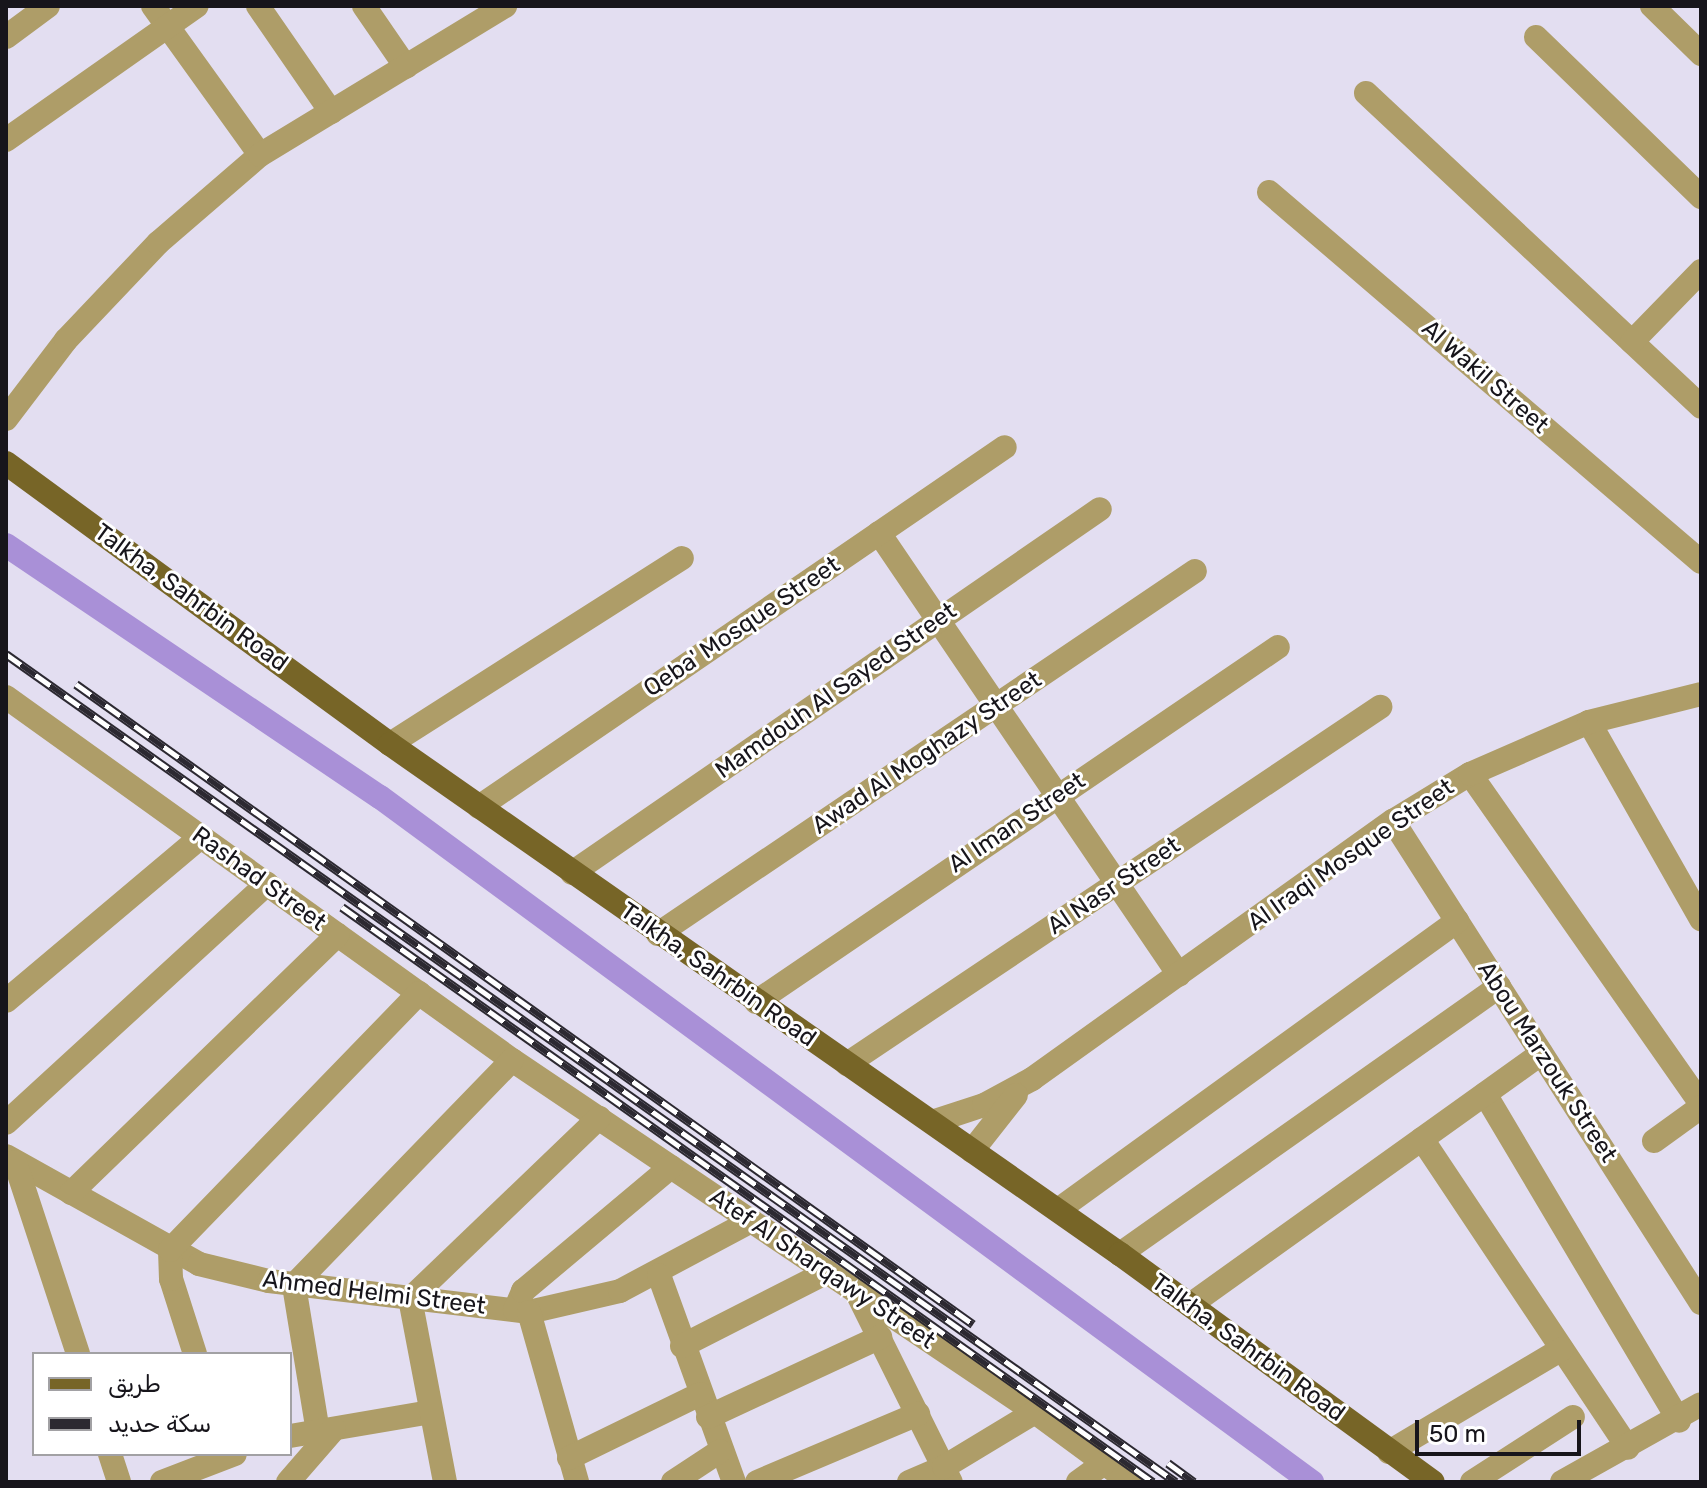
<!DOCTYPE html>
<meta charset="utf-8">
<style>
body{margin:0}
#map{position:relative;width:1707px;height:1488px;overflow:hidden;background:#e3def1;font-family:Rubik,Cairo,sans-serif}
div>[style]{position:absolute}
.canal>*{height:24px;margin:-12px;padding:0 12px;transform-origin:12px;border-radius:12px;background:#a990d7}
.minor>*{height:24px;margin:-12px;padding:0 12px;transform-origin:12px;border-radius:12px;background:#ae9d68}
.major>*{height:24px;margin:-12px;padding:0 12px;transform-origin:12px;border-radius:12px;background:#776527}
.rail>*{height:9px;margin-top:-4.5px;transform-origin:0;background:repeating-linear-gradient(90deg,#fff 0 18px,#2c2931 0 36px);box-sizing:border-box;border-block:2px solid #2c2931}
span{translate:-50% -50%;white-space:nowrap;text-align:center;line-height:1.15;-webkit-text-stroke:6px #fff;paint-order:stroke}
.street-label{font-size:24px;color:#17151b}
.frame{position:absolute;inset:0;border:8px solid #17151b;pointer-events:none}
.legend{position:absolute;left:32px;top:1352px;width:260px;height:104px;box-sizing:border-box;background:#fff;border:2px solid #a2a1a4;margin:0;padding:10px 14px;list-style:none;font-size:24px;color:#17151b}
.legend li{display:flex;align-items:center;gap:16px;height:40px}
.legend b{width:40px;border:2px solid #a2a1a4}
.scale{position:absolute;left:1415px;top:1420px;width:166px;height:36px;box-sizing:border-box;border:4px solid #17151b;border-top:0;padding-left:10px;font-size:24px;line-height:28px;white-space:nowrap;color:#17151b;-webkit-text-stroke:6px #fff;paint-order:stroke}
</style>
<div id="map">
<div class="canal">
<div style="left:6px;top:545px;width:451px;rotate:34deg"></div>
<div style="left:380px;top:797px;width:1157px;rotate:36.32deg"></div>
</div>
<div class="minor">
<div style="left:153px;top:6px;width:183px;rotate:54.3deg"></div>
<div style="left:258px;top:6px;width:129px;rotate:55.4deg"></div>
<div style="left:364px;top:6px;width:74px;rotate:55.5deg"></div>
<div style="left:1652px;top:6px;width:69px;rotate:44.4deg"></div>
<div style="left:6px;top:37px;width:52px;rotate:-36.4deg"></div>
<div style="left:1536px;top:37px;width:230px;rotate:44.1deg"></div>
<div style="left:1366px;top:93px;width:459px;rotate:43.1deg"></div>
<div style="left:6px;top:140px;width:233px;rotate:-35.1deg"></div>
<div style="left:1269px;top:192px;width:569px;rotate:40.58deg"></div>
<div style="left:1632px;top:342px;width:99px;rotate:-45.8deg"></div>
<div style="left:6px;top:419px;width:99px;rotate:-52.8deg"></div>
<div style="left:66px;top:340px;width:134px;rotate:-46.5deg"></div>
<div style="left:158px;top:243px;width:135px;rotate:-40.8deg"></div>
<div style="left:260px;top:155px;width:287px;rotate:-31.3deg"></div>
<div style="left:879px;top:533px;width:534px;rotate:55.83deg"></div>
<div style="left:6px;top:697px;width:623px;rotate:35.66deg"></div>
<div style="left:512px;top:1060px;width:630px;rotate:33.94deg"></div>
<div style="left:1035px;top:1412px;width:118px;rotate:36.4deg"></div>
<div style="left:1589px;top:722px;width:227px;rotate:60.4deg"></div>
<div style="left:390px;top:744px;width:346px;rotate:-32.5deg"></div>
<div style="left:1470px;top:774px;width:403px;rotate:55deg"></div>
<div style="left:479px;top:807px;width:637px;rotate:-34.39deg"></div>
<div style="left:1393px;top:821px;width:572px;rotate:57.42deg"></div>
<div style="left:572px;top:873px;width:641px;rotate:-34.58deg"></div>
<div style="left:658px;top:934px;width:648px;rotate:-34.06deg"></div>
<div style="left:6px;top:1001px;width:255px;rotate:-40.1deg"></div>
<div style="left:756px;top:1002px;width:631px;rotate:-34.22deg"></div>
<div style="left:847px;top:1064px;width:642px;rotate:-33.81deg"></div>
<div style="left:1485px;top:1094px;width:380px;rotate:59.3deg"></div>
<div style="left:932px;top:1122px;width:55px;rotate:-18.1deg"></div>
<div style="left:984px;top:1105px;width:55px;rotate:-28.4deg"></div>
<div style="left:1032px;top:1079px;width:444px;rotate:-35.6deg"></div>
<div style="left:1393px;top:821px;width:90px;rotate:-31.4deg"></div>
<div style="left:1470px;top:774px;width:130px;rotate:-23.6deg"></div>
<div style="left:1589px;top:722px;width:115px;rotate:-14deg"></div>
<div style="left:6px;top:1123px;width:354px;rotate:-42.5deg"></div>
<div style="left:1422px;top:1139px;width:371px;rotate:56.3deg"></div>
<div style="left:1654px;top:1141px;width:58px;rotate:-35.9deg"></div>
<div style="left:972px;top:1151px;width:71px;rotate:-51.8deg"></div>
<div style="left:6px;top:1156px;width:221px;rotate:29.2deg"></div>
<div style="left:199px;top:1264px;width:72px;rotate:13.7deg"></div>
<div style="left:269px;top:1281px;width:262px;rotate:6.8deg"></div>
<div style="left:529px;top:1312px;width:93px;rotate:-13deg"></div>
<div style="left:620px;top:1291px;width:149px;rotate:-28.1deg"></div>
<div style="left:15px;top:1162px;width:202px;rotate:71.8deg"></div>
<div style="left:71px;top:1193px;width:371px;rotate:-44.1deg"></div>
<div style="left:1058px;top:1210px;width:493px;rotate:-35.9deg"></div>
<div style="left:1120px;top:1254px;width:464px;rotate:-35.2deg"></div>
<div style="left:659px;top:1275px;width:220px;rotate:70.1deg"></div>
<div style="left:857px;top:1293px;width:211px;rotate:63.6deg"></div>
<div style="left:1190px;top:1305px;width:432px;rotate:-35.6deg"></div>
<div style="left:515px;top:1310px;width:21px;rotate:-67deg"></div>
<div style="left:523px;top:1291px;width:193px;rotate:-40deg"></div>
<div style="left:529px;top:1312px;width:177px;rotate:74.2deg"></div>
<div style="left:682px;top:1346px;width:163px;rotate:-27deg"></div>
<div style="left:195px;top:1354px;width:79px;rotate:-107.7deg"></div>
<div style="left:171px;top:1279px;width:29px;rotate:-92deg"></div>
<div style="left:170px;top:1250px;width:358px;rotate:-45.9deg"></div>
<div style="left:708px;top:1417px;width:190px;rotate:-24.9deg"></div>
<div style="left:318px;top:1432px;width:149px;rotate:-99.3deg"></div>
<div style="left:294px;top:1285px;width:313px;rotate:-45.9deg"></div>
<div style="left:290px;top:1436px;width:142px;rotate:-9.7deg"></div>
<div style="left:1389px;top:1452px;width:201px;rotate:-30.8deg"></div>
<div style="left:110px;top:1454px;width:29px;rotate:72deg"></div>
<div style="left:569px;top:1458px;width:146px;rotate:-26deg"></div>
<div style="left:162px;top:1482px;width:78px;rotate:-21deg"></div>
<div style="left:288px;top:1482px;width:70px;rotate:-49deg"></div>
<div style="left:445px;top:1482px;width:186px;rotate:-100.8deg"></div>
<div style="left:410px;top:1299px;width:262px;rotate:-43.8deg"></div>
<div style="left:673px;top:1482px;width:56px;rotate:-33.4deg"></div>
<div style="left:757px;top:1482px;width:175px;rotate:-22.9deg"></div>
<div style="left:909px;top:1482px;width:38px;rotate:-23deg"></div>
<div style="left:944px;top:1467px;width:106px;rotate:-31.1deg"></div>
<div style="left:1078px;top:1482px;width:32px;rotate:-36deg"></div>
<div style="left:1472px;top:1482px;width:120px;rotate:-32.8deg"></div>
<div style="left:1562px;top:1482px;width:159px;rotate:-29.3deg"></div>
</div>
<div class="major">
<div style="left:6px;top:463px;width:476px;rotate:36.2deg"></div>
<div style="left:390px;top:744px;width:891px;rotate:34.94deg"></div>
<div style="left:1120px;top:1254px;width:387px;rotate:36.1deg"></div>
</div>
<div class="rail">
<div style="left:6px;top:654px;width:1433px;rotate:35.29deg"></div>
<div style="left:76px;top:684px;width:1102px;rotate:35.51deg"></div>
<div style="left:342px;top:907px;width:994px;rotate:35.34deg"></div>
<div style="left:1168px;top:1463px;width:32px;rotate:36deg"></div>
</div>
<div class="street-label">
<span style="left:1485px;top:377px;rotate:41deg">Al Wakil Street</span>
<span style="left:191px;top:598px;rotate:36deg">Talkha, Sahrbin Road</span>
<span style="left:742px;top:627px;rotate:-34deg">Qeba' Mosque Street</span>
<span style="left:836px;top:691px;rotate:-35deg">Mamdouh Al Sayed Street</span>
<span style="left:927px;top:753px;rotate:-34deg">Awad Al Moghazy Street</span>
<span style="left:1017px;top:823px;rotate:-34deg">Al Iman Street</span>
<span style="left:1351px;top:855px;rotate:-35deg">Al Iraqi Mosque Street</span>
<span style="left:259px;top:879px;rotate:36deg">Rashad Street</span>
<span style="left:1114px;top:886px;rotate:-34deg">Al Nasr Street</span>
<span style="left:718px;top:975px;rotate:35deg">Talkha, Sahrbin Road</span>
<span style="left:1547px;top:1062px;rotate:57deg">Abou Marzouk Street</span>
<span style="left:822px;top:1269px;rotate:34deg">Atef Al Sharqawy Street</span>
<span style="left:374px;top:1293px;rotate:7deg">Ahmed Helmi Street</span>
<span style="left:1248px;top:1348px;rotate:36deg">Talkha, Sahrbin Road</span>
</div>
<div class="frame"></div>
<ul class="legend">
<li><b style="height:10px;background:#776527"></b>طريق</li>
<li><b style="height:10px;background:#2c2931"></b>سكة حديد</li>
</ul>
<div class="scale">50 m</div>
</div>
